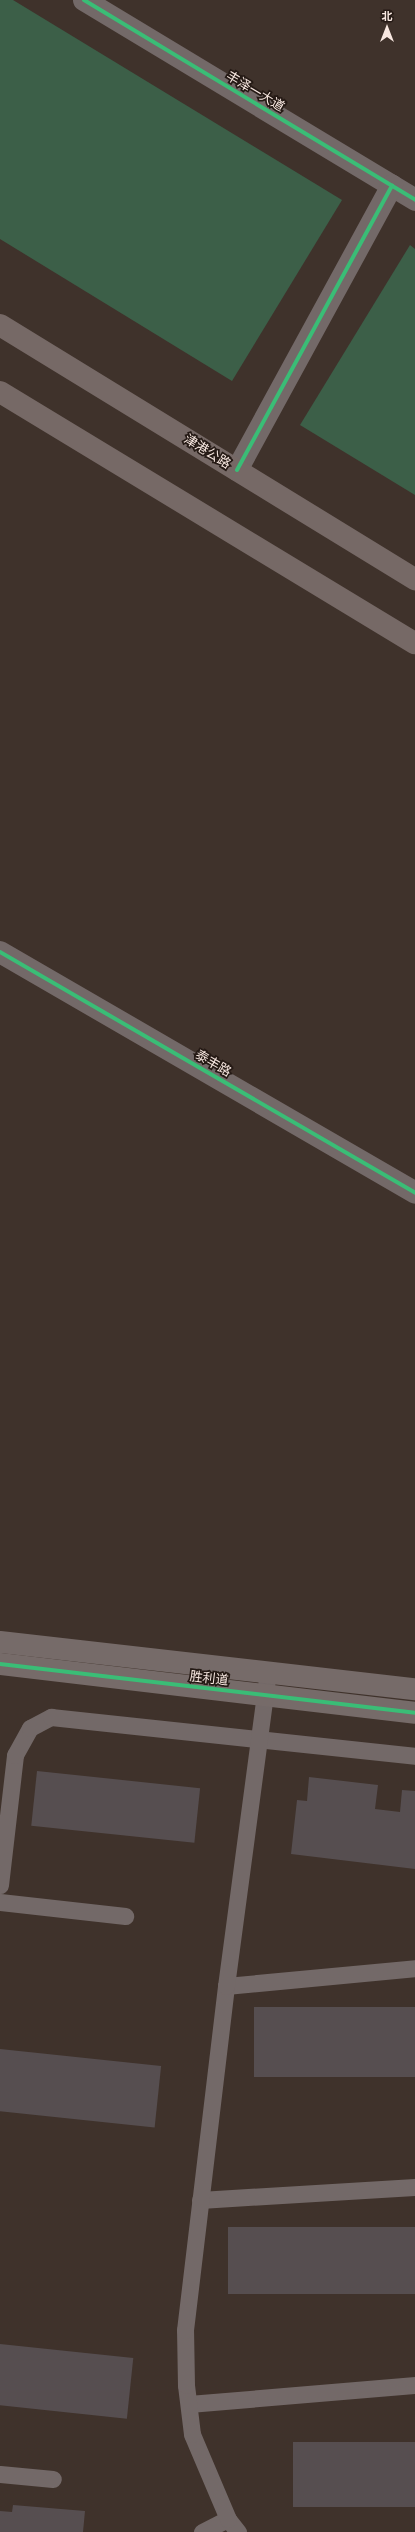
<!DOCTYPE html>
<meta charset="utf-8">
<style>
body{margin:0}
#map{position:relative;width:415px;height:2532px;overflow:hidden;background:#3f322b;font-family:"Space Grotesk","Noto Sans SC",sans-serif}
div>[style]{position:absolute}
.green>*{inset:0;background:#3c5f48}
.building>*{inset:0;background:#564e50;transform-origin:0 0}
.lane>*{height:17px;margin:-8.5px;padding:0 8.5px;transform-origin:8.5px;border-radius:8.5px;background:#736968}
.street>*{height:22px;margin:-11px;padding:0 11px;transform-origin:11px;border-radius:11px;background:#736968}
.secondary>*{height:22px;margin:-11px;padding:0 11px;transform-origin:11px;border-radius:11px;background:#766b69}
.primary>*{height:22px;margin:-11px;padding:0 11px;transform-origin:11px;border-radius:11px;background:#766966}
.cycleway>*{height:4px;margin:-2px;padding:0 2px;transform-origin:2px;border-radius:2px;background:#3abd76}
span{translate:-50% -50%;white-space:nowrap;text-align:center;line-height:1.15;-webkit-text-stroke:3.5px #251a15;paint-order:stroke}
.street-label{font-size:13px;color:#f8e8e1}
.north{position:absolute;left:367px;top:8px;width:40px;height:40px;-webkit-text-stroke:3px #251a15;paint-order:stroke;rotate:0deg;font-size:11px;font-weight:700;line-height:16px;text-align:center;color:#f8e8e1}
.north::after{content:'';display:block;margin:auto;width:14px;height:18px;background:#f8e8e1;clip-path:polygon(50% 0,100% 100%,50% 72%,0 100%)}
</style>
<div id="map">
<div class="green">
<div style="clip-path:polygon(0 0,13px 0,342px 200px,232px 381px,0 239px)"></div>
<div style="clip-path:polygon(410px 245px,415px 249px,415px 495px,300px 425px)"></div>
</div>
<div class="building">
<div style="left:37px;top:1771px;width:164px;height:55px;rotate:6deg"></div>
<div style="clip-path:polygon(309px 1777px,378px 1785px,375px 1809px,400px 1812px,402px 1790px,415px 1791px,415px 1869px,291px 1854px,297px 1800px,307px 1801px)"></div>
<div style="left:415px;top:2007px;width:70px;height:161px;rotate:90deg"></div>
<div style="left:0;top:2049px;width:162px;height:62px;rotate:6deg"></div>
<div style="left:415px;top:2227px;width:67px;height:187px;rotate:90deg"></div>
<div style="left:0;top:2344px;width:134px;height:61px;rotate:6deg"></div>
<div style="left:415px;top:2442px;width:65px;height:122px;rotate:90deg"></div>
<div style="clip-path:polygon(13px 2505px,85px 2511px,83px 2532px,0 2532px,0 2511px,12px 2512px)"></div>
</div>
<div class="lane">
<div style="left:0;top:1885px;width:131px;rotate:-83.4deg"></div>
<div style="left:15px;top:1755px;width:31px;rotate:-61deg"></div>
<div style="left:30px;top:1728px;width:24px;rotate:-28deg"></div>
<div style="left:51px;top:1717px;width:366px;rotate:6.1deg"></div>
<div style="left:0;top:1902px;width:126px;rotate:6.4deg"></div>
<div style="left:226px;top:1986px;width:190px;rotate:-5.4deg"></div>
<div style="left:200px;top:2200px;width:215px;rotate:-3.5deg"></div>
<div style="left:189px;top:2404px;width:227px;rotate:-4.8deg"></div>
<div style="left:0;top:2474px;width:53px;rotate:5.4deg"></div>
<div style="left:202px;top:2532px;width:29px;rotate:-27deg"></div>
<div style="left:238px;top:2532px;width:16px;rotate:-128deg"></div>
<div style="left:228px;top:2519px;width:92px;rotate:-113deg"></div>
<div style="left:192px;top:2434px;width:49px;rotate:-97deg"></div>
<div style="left:186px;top:2385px;width:55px;rotate:-91deg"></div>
<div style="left:185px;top:2330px;width:346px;rotate:-83.2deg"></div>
<div style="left:226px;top:1986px;width:316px;rotate:-82.4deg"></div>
</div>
<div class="street">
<div style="left:84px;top:0;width:387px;rotate:31.1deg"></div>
<div style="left:237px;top:470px;width:324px;rotate:-61.4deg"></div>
<div style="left:0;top:952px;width:480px;rotate:30.1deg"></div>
</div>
<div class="secondary">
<div style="left:0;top:1642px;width:418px;rotate:6.5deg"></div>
<div style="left:0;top:1664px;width:418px;rotate:6.7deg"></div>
</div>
<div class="primary">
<div style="left:0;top:325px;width:487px;rotate:31.5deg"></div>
<div style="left:0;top:392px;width:485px;rotate:31.2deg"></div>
</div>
<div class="cycleway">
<div style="left:84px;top:0;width:387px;rotate:31.1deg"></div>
<div style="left:237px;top:470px;width:324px;rotate:-61.4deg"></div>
<div style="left:0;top:952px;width:480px;rotate:30.1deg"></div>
<div style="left:0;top:1664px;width:418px;rotate:6.7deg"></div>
</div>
<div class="street-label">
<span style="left:255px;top:92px;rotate:31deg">丰泽一大道</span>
<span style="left:207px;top:452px;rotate:32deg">津港公路</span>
<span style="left:213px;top:1064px;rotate:30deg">泰丰路</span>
<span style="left:209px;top:1679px;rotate:7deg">胜利道</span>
</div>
<div class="north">北</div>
</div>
